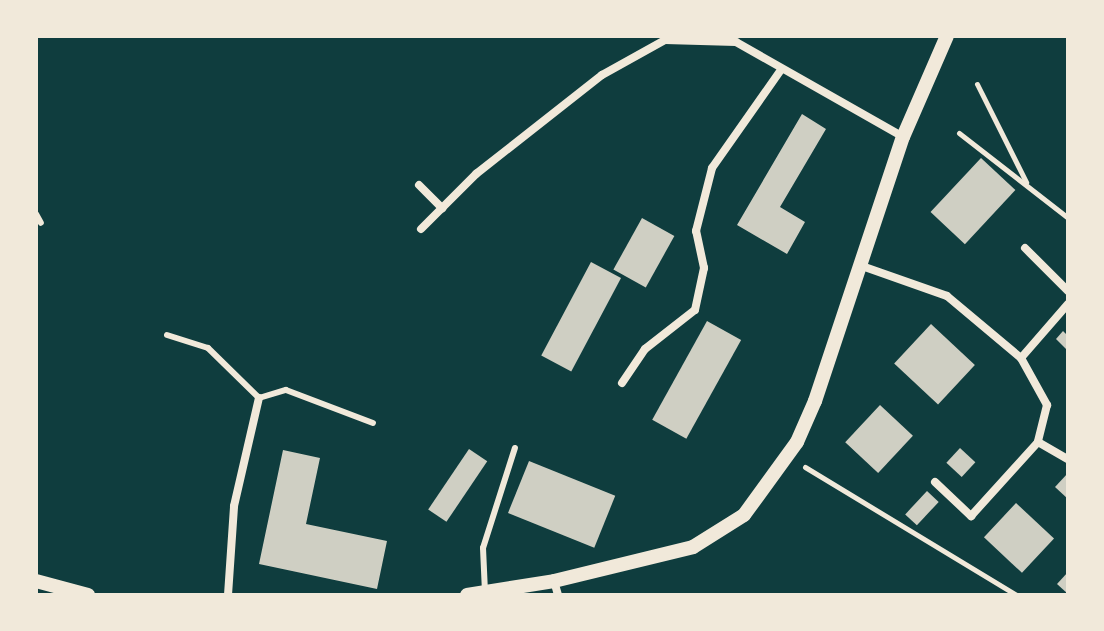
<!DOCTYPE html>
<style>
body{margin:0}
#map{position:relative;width:1104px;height:631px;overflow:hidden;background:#0f3d3e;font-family:"Noto Sans",sans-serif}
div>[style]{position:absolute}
.building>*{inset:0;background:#cfcfc3;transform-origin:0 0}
.path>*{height:5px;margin:-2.5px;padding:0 2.5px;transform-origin:2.5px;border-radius:2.5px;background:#f1e9da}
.service>*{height:6px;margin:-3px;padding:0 3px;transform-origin:3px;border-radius:3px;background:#f1e9da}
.minor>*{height:8px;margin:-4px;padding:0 4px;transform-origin:4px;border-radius:4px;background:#f1e9da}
.tertiary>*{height:14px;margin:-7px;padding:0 7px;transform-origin:7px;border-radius:7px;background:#f1e9da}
span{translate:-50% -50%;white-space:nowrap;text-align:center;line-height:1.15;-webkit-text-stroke:8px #f1e9da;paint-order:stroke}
.frame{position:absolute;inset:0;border:38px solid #f1e9da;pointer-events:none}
</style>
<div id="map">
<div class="building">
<div style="clip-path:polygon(802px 114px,826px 129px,780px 207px,805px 222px,787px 254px,737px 225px)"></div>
<div style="left:981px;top:158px;width:47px;height:74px;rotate:43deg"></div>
<div style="left:642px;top:218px;width:37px;height:59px;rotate:29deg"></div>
<div style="left:591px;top:262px;width:34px;height:106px;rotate:28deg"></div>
<div style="left:707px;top:321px;width:39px;height:113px;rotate:29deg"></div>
<div style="left:931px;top:324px;width:60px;height:54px;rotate:43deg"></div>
<div style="clip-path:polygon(1063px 331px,1068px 336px,1068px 351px,1056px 339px)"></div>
<div style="left:880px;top:405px;width:45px;height:51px;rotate:43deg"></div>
<div style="left:960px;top:448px;width:21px;height:20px;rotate:43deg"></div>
<div style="left:469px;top:449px;width:22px;height:73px;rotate:34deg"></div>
<div style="clip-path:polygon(283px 450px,320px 458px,306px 524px,387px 541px,377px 589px,259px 564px)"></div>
<div style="left:529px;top:461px;width:93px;height:56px;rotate:22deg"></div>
<div style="clip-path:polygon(1068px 473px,1068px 499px,1055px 487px)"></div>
<div style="left:927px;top:491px;width:16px;height:32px;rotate:43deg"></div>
<div style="left:1016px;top:503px;width:52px;height:47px;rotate:43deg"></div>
<div style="clip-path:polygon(1068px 572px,1068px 594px,1057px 584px)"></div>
</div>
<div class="path">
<div style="left:977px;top:84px;width:110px;rotate:63.4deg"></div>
<div style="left:959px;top:133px;width:138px;rotate:37.9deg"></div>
<div style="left:805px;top:467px;width:247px;rotate:31.2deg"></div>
</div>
<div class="service">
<div style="left:36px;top:214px;width:10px;rotate:61deg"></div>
<div style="left:167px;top:335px;width:43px;rotate:17.6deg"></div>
<div style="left:208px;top:348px;width:71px;rotate:44.4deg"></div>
<div style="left:259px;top:398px;width:28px;rotate:-17deg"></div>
<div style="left:286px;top:390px;width:93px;rotate:20.8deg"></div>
<div style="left:485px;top:592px;width:44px;rotate:-92.6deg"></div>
<div style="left:483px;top:548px;width:105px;rotate:-72.3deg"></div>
</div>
<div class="minor">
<div style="left:419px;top:185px;width:33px;rotate:45deg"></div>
<div style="left:421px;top:229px;width:78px;rotate:-45deg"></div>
<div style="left:476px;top:174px;width:160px;rotate:-38.2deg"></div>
<div style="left:602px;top:75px;width:72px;rotate:-29.1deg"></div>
<div style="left:665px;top:40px;width:71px;rotate:1.6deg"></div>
<div style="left:736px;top:42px;width:192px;rotate:29.6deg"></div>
<div style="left:1025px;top:248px;width:61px;rotate:45deg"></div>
<div style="left:859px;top:265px;width:93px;rotate:19.4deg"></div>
<div style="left:947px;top:296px;width:97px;rotate:40deg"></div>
<div style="left:1021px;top:358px;width:54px;rotate:61deg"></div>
<div style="left:1047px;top:405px;width:38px;rotate:104deg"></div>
<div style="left:1038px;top:442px;width:34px;rotate:30deg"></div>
<div style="left:1021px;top:358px;width:72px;rotate:-49deg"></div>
<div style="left:622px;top:383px;width:41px;rotate:-55.9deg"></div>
<div style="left:645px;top:349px;width:63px;rotate:-38deg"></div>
<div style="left:695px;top:310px;width:43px;rotate:-77.9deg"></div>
<div style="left:704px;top:268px;width:38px;rotate:-102deg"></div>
<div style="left:696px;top:231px;width:65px;rotate:-75.7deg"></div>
<div style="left:712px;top:168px;width:120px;rotate:-54.9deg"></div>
<div style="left:935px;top:482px;width:50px;rotate:43.4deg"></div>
<div style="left:971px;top:516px;width:100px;rotate:-47.8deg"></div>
<div style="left:554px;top:581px;width:15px;rotate:74deg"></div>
<div style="left:228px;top:595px;width:89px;rotate:-86.1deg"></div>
<div style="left:234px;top:506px;width:111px;rotate:-77deg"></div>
</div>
<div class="tertiary">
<div style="left:36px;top:581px;width:54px;rotate:15.1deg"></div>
<div style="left:467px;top:595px;width:88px;rotate:-9.1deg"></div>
<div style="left:554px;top:581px;width:143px;rotate:-13.7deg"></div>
<div style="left:693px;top:547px;width:60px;rotate:-32.1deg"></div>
<div style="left:744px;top:515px;width:90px;rotate:-54deg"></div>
<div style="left:797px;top:442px;width:45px;rotate:-66.3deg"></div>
<div style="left:815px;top:401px;width:278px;rotate:-71.6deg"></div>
<div style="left:903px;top:137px;width:110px;rotate:-66.5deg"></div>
</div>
<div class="frame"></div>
</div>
